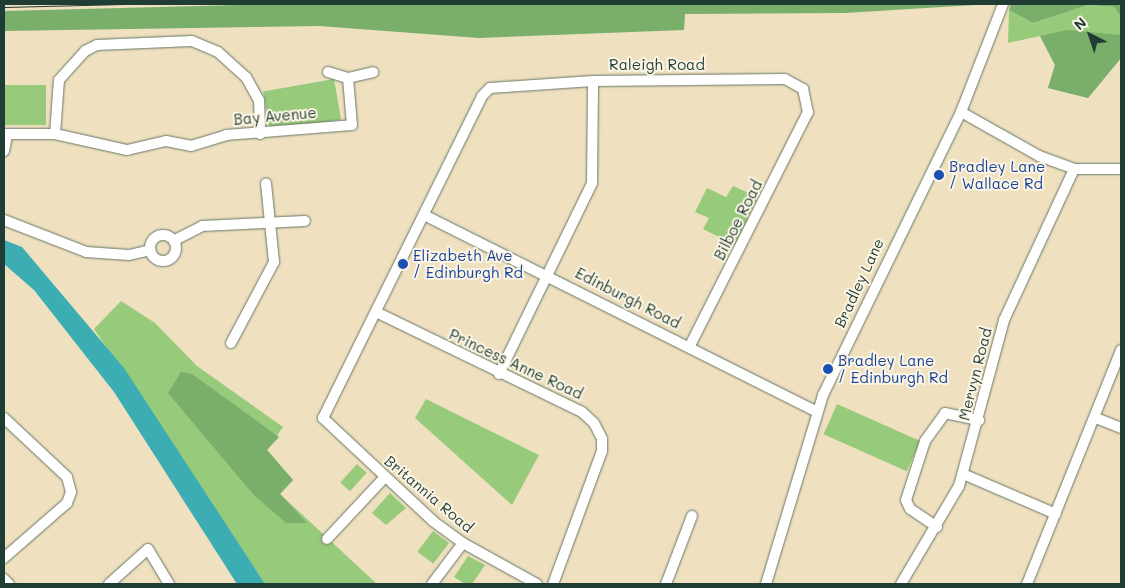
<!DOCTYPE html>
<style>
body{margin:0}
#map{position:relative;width:1125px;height:588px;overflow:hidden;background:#efe1c0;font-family:Mali,sans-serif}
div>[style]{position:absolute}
.green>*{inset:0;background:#97ca7b;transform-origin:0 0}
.forest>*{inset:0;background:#79ae6b}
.water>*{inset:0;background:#3badb3}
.roads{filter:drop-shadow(0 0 1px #687665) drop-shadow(0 0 1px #687665)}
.minor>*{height:10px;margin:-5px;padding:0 5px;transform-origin:5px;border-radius:5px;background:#fff}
.minor>.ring{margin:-5px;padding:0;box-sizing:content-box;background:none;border:10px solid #fff;border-radius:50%}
.tram>*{height:1px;margin:-0.5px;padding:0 0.5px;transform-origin:0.5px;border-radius:0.5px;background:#1f3d34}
.dots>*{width:14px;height:14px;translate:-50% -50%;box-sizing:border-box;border:2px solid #fcf5e5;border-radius:50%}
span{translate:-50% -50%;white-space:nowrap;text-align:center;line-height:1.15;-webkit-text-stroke:4px #fcf5e5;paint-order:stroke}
.street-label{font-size:15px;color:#1f3d34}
.transit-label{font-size:15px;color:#164399}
.left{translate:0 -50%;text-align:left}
.frame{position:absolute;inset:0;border:5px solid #1f3d34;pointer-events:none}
.north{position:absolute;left:1065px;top:10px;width:50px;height:50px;-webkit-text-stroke:4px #fcf5e5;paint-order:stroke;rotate:319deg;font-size:14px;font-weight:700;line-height:20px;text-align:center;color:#1f3d34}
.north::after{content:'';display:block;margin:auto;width:18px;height:22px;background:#1f3d34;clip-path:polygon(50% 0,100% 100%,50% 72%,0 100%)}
</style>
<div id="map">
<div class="green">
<div style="clip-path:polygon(1088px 5px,1114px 7px,1121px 17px,1121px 58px,1088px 98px,1048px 88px,1055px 65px,1040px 36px,1008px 43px,1009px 10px,1033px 23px)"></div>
<div style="left:334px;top:79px;width:41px;height:72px;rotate:80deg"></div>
<div style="left:4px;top:85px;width:42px;height:40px"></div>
<div style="clip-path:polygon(733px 186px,758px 197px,735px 245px,703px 229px,709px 218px,695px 212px,707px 188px,726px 197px)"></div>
<div style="clip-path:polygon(121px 301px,155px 323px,197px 366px,283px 427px,267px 450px,293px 480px,280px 494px,377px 584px,265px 584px,94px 329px)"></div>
<div style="clip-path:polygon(426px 399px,539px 455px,512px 505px,415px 418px)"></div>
<div style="left:837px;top:404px;width:91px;height:33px;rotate:24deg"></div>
<div style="left:357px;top:464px;width:13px;height:25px;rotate:42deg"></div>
<div style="clip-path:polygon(390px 493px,406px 508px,386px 525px,372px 513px)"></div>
<div style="left:433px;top:531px;width:20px;height:26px;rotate:37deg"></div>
<div style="clip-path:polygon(468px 556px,485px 565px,472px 584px,465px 584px,454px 577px)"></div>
</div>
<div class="forest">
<div style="clip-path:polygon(278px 4px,991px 4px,845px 13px,685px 14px,684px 30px,479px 38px,319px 26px,4px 31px,4px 11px)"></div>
<div style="clip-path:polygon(1011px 4px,1121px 4px,1121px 17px,1114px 7px,1088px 5px,1033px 23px,1009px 10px)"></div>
<div style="clip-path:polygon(1067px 30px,1121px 35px,1121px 58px,1088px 98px,1048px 88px,1055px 65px,1040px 36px)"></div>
<div style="clip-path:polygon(181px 372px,192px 374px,279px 437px,267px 450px,293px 480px,280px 494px,307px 523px,286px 523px,253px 494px,168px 393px)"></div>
</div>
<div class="water">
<div style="clip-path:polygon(4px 240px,22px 247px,124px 368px,265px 584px,237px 584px,114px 392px,34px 290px,4px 264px)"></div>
</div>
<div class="roads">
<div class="minor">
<div style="left:328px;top:72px;width:21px;rotate:17deg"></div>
<div style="left:348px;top:78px;width:26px;rotate:-13deg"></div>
<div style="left:961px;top:112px;width:90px;rotate:29.4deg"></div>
<div style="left:1039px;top:156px;width:37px;rotate:20deg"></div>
<div style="left:1074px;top:169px;width:47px"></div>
<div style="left:4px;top:134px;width:51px"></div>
<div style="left:55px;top:134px;width:74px;rotate:12.5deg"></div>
<div style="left:127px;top:150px;width:40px;rotate:-13deg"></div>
<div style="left:166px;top:141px;width:25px;rotate:11deg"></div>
<div style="left:191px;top:146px;width:37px;rotate:-17deg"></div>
<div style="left:226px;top:135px;width:126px;rotate:-4.5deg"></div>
<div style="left:352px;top:125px;width:47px;rotate:-94.9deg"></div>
<div style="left:55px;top:134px;width:54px;rotate:-85.8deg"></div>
<div style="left:59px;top:80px;width:39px;rotate:-48deg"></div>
<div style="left:85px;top:51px;width:13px;rotate:-27deg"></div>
<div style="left:97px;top:45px;width:95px;rotate:-2.4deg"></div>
<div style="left:192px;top:41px;width:28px;rotate:23deg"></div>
<div style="left:218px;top:52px;width:38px;rotate:42deg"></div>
<div style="left:246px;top:77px;width:26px;rotate:61deg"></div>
<div style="left:259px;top:100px;width:34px;rotate:88deg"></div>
<div style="left:4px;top:151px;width:16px;rotate:-79deg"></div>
<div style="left:424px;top:215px;width:440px;rotate:26.6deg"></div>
<div style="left:4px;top:220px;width:88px;rotate:21.3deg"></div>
<div style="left:86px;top:252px;width:43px;rotate:4deg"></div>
<div style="left:129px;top:255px;width:22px;rotate:-13deg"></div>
<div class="ring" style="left:150px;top:235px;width:16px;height:16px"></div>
<div style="left:175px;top:240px;width:30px;rotate:-27deg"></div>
<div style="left:202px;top:226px;width:103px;rotate:-2.8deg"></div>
<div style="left:376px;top:312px;width:229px;rotate:25.9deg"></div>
<div style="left:582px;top:412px;width:16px;rotate:43deg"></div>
<div style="left:594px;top:423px;width:18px;rotate:63deg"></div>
<div style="left:602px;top:439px;width:12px;rotate:90deg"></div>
<div style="left:602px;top:451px;width:142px;rotate:110.2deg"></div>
<div style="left:231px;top:343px;width:92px;rotate:-62deg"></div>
<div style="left:274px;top:262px;width:79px;rotate:-95.8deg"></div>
<div style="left:499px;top:374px;width:212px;rotate:-64deg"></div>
<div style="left:592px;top:183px;width:102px;rotate:-89.4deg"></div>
<div style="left:4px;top:418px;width:86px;rotate:43.1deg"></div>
<div style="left:67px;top:477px;width:16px;rotate:75deg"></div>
<div style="left:71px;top:492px;width:12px;rotate:110deg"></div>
<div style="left:67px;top:503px;width:84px;rotate:138.9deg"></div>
<div style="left:1096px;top:418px;width:27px;rotate:22deg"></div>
<div style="left:963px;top:474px;width:101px;rotate:23.3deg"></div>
<div style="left:937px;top:527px;width:32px;rotate:-146deg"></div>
<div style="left:910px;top:509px;width:10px;rotate:-114deg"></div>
<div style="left:906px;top:500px;width:62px;rotate:-72.1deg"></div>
<div style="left:925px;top:441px;width:34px;rotate:-54deg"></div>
<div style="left:945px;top:413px;width:35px;rotate:12deg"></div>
<div style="left:327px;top:539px;width:83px;rotate:-46.9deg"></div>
<div style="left:4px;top:579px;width:7px;rotate:45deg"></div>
<div style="left:109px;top:584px;width:52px;rotate:-41.9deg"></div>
<div style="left:148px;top:549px;width:41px;rotate:59deg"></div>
<div style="left:432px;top:584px;width:51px;rotate:-52.9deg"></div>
<div style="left:537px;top:584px;width:85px;rotate:-151deg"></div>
<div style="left:463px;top:543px;width:37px;rotate:-144deg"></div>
<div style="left:433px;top:521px;width:151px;rotate:-136.9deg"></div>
<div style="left:323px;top:418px;width:359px;rotate:-63.7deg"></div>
<div style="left:482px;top:96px;width:11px;rotate:-45deg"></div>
<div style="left:490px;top:88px;width:103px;rotate:-3.9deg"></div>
<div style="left:593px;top:81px;width:192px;rotate:-0.6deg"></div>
<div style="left:785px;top:79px;width:21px;rotate:29deg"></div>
<div style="left:803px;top:89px;width:24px;rotate:78deg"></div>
<div style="left:808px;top:112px;width:262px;rotate:116.8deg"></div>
<div style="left:666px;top:584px;width:73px;rotate:-69.1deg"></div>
<div style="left:766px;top:584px;width:197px;rotate:-73.2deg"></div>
<div style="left:823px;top:395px;width:315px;rotate:-64deg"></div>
<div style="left:961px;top:112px;width:116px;rotate:-68.7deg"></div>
<div style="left:901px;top:584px;width:114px;rotate:-59.4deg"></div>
<div style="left:959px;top:486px;width:172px;rotate:-74.8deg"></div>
<div style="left:1004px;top:320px;width:166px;rotate:-65.1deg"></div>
<div style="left:1027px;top:584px;width:252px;rotate:-68.1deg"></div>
</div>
</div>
<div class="tram">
<div style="left:4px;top:7px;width:120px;rotate:-1.4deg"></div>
</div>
<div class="dots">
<div style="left:939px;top:175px;background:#1a4fb4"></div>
<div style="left:403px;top:264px;background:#1a4fb4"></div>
<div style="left:828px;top:369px;background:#1a4fb4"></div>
</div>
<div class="street-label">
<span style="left:657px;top:65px">Raleigh Road</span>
<span style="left:275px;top:116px;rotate:-5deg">Bay Avenue</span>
<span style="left:738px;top:220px;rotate:-63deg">Bilboe Road</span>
<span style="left:859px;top:283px;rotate:-65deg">Bradley Lane</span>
<span style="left:628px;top:298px;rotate:27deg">Edinburgh Road</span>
<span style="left:516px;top:364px;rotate:25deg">Princess Anne Road</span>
<span style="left:975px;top:374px;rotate:-76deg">Mervyn Road</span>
<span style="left:429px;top:494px;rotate:40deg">Britannia Road</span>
</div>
<div class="transit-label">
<span class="left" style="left:949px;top:175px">Bradley Lane<br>/ Wallace Rd</span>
<span class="left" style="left:413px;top:264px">Elizabeth Ave<br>/ Edinburgh Rd</span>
<span class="left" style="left:838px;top:369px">Bradley Lane<br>/ Edinburgh Rd</span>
</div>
<div class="frame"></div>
<div class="north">N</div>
</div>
